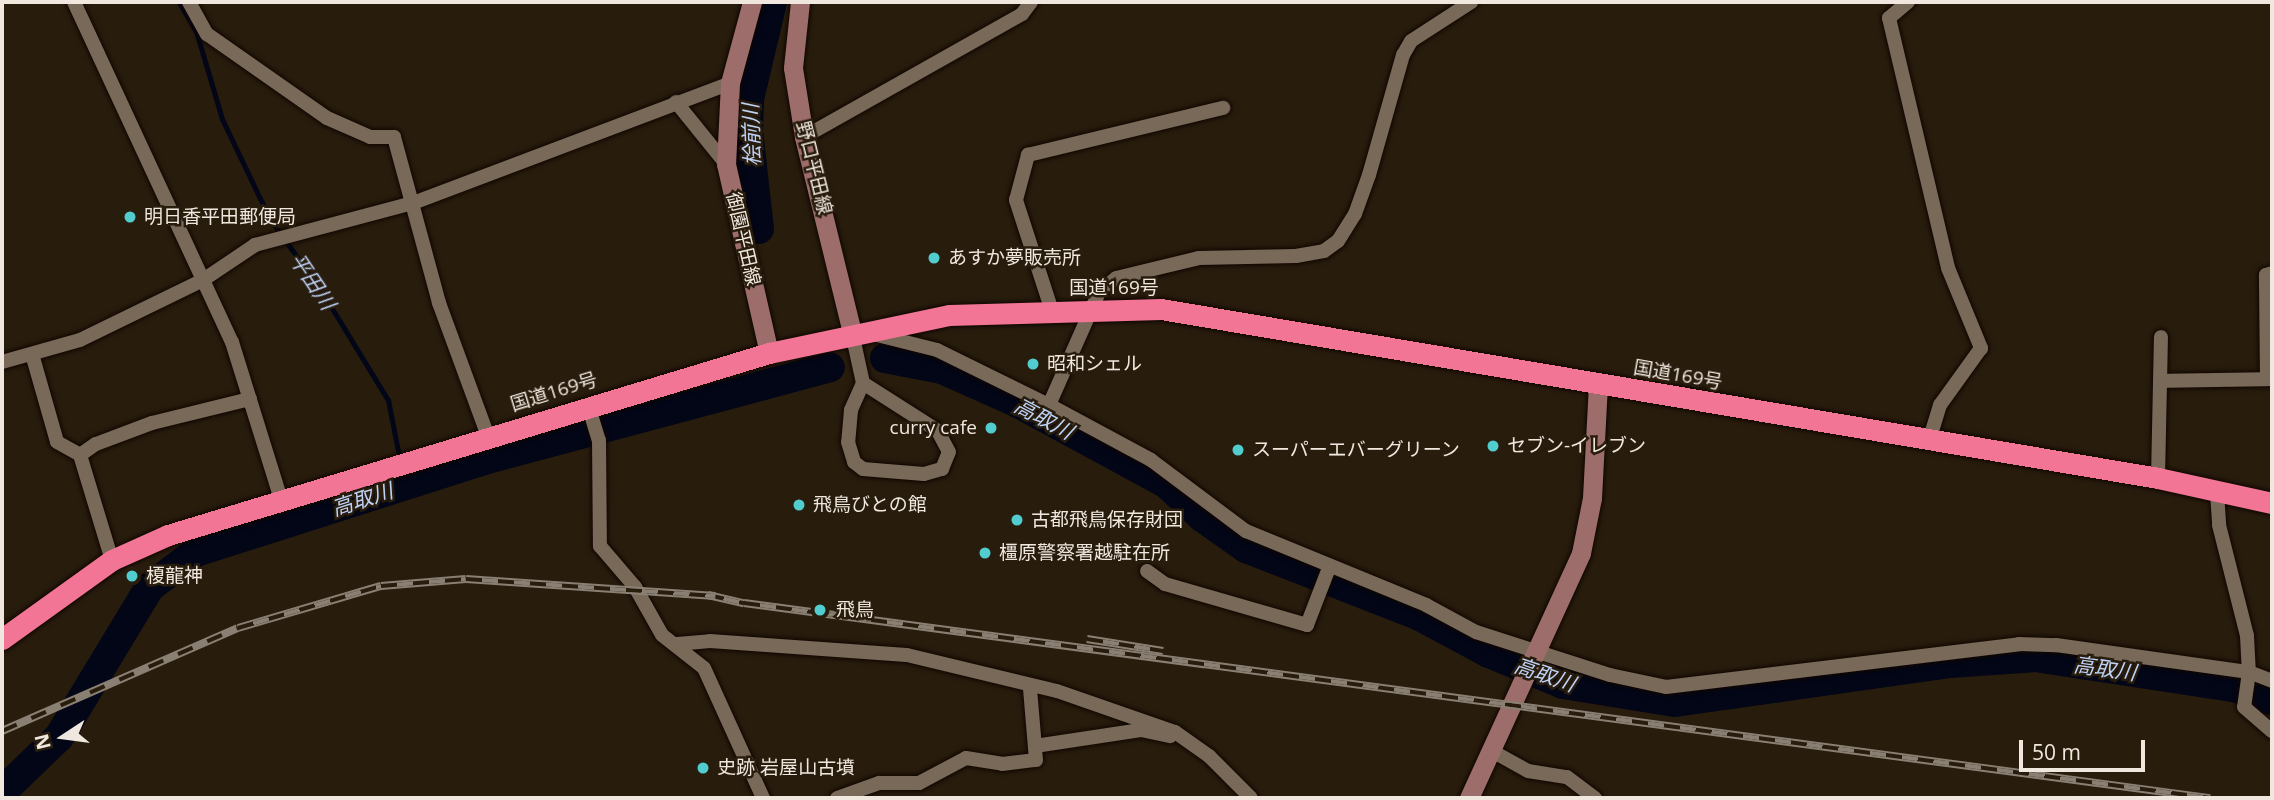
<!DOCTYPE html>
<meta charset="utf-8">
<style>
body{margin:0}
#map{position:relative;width:2274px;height:800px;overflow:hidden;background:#281c0d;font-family:"Open Sans","Noto Sans JP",sans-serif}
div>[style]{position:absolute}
.stream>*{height:5px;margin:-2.5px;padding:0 2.5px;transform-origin:2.5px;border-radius:2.5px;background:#020617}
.river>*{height:30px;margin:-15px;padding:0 15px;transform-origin:15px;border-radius:15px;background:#020617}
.roads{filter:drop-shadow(0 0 2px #100600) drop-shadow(0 0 2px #100600)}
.street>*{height:14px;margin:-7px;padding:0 7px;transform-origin:7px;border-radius:7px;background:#786958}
.secondary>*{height:19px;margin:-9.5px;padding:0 9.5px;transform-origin:9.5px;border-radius:9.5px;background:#9d6d6b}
.highway>*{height:21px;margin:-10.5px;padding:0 10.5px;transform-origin:10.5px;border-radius:10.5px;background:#f27596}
.rail>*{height:8px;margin-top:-4px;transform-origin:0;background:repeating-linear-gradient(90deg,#281c0d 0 16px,#8a7f73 0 32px);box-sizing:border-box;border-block:2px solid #8a7f73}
.dots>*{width:19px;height:19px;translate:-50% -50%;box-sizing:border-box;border:4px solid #281c0d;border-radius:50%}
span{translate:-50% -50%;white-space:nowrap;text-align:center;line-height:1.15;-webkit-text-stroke:5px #281c0d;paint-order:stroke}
.street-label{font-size:19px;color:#f0e7de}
.poi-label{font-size:19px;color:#f0e7de}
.left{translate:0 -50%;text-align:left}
.right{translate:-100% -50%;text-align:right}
.water-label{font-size:21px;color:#bed2f7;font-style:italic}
.frame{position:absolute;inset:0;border:4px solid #f0e7de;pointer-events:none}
.north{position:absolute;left:28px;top:702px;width:70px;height:70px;-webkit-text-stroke:5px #281c0d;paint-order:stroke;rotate:257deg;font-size:19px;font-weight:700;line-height:28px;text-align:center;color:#f0e7de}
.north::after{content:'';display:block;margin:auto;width:24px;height:32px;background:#f0e7de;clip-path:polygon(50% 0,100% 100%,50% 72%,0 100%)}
.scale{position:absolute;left:2019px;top:740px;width:126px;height:32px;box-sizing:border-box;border:4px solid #f0e7de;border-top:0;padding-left:9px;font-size:21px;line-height:24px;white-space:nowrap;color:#f0e7de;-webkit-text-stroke:5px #281c0d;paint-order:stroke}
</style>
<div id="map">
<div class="stream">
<div style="left:179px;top:2px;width:34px;rotate:60deg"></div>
<div style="left:196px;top:31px;width:92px;rotate:73.5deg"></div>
<div style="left:222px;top:119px;width:111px;rotate:64.4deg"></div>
<div style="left:270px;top:219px;width:90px;rotate:54.5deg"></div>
<div style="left:322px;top:292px;width:127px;rotate:58.6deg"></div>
<div style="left:388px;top:400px;width:62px;rotate:78.9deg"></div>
<div style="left:402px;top:471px;width:15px;rotate:79deg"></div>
</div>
<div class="river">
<div style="left:759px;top:229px;width:99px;rotate:-96.4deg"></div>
<div style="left:748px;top:131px;width:32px;rotate:-88deg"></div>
<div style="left:749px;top:99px;width:100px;rotate:-76.7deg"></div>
<div style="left:885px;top:358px;width:58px;rotate:10.9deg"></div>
<div style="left:942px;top:369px;width:83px;rotate:24.1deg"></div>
<div style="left:1018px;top:403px;width:170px;rotate:28.5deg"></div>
<div style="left:1167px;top:484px;width:48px;rotate:43.3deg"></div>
<div style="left:1202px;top:517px;width:54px;rotate:35.2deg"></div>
<div style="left:1246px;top:548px;width:185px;rotate:21.3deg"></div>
<div style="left:1418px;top:615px;width:81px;rotate:28.2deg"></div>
<div style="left:1489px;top:653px;width:80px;rotate:22.7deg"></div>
<div style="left:1563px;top:684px;width:113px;rotate:9.1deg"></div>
<div style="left:1675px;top:702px;width:278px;rotate:-8.1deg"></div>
<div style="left:1950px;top:663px;width:85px;rotate:-4deg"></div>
<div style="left:2035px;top:657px;width:201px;rotate:8.6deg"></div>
<div style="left:2234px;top:687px;width:40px;rotate:18.9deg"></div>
<div style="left:2px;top:792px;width:79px;rotate:-44deg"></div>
<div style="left:59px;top:737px;width:175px;rotate:-58.8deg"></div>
<div style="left:150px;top:587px;width:58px;rotate:-37.3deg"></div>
<div style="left:196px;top:552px;width:302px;rotate:-17.7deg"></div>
<div style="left:484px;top:460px;width:358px;rotate:-15deg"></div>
</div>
<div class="roads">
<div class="street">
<div style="left:74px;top:2px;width:375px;rotate:65.1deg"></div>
<div style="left:232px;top:342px;width:164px;rotate:72.7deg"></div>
<div style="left:189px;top:2px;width:37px;rotate:61deg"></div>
<div style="left:207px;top:34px;width:146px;rotate:35deg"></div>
<div style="left:327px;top:118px;width:47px;rotate:23.8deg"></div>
<div style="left:370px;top:137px;width:24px"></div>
<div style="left:394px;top:137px;width:172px;rotate:74.8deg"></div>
<div style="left:439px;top:303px;width:142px;rotate:69.8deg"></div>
<div style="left:1908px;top:2px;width:25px;rotate:140deg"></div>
<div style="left:1889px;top:18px;width:257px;rotate:76.7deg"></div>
<div style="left:1948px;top:268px;width:87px;rotate:67.6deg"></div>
<div style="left:1981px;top:348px;width:70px;rotate:125.7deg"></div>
<div style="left:1940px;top:405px;width:39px;rotate:107deg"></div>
<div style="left:676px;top:102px;width:80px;rotate:51.1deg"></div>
<div style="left:804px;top:137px;width:250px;rotate:-29.4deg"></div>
<div style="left:1022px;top:14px;width:15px;rotate:-53deg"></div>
<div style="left:1052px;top:311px;width:117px;rotate:-108deg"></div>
<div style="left:1016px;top:200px;width:47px;rotate:-75.1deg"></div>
<div style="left:1028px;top:155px;width:201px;rotate:-13.6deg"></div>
<div style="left:857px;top:333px;width:5px;rotate:180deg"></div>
<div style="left:852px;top:333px;width:51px;rotate:77.6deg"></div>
<div style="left:863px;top:383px;width:30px;rotate:114deg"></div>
<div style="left:851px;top:410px;width:32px;rotate:95deg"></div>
<div style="left:848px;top:442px;width:21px;rotate:73deg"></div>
<div style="left:854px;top:462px;width:11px;rotate:38deg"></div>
<div style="left:863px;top:469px;width:61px;rotate:4.7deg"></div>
<div style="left:924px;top:474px;width:19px;rotate:-16deg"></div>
<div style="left:942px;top:469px;width:18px;rotate:-68deg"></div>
<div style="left:949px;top:452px;width:24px;rotate:-118deg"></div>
<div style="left:938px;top:431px;width:89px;rotate:-147.4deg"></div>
<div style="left:877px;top:335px;width:62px;rotate:14deg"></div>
<div style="left:937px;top:350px;width:125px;rotate:26.2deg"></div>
<div style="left:1049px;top:405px;width:116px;rotate:28.3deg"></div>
<div style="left:1151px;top:460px;width:119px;rotate:36.8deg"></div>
<div style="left:1246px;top:531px;width:195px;rotate:22.3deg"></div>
<div style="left:1426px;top:605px;width:57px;rotate:28.4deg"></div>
<div style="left:1476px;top:632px;width:141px;rotate:17.8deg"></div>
<div style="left:1610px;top:675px;width:57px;rotate:12.1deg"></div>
<div style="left:1666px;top:687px;width:356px;rotate:-6.9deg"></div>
<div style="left:2019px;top:644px;width:37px;rotate:2deg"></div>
<div style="left:2056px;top:645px;width:195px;rotate:8deg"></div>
<div style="left:2249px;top:672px;width:25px;rotate:21deg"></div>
<div style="left:32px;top:354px;width:91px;rotate:74.1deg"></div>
<div style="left:57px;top:442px;width:26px;rotate:29deg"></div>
<div style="left:80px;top:455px;width:19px;rotate:-35deg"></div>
<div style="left:96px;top:444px;width:60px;rotate:-20.6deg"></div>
<div style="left:152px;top:423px;width:101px;rotate:-13.8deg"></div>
<div style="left:2px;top:362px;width:81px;rotate:-15.8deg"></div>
<div style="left:80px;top:340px;width:137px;rotate:-26deg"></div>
<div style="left:203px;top:280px;width:63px;rotate:-33.9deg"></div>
<div style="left:255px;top:245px;width:163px;rotate:-14.9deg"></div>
<div style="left:413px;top:203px;width:339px;rotate:-20.7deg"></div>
<div style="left:2267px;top:379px;width:104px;rotate:-90.6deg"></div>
<div style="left:2266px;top:275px;width:6px;rotate:-18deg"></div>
<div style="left:2160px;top:381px;width:112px;rotate:-1deg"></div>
<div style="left:588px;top:405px;width:37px;rotate:73deg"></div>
<div style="left:599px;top:440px;width:106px;rotate:89.5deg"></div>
<div style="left:600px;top:546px;width:54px;rotate:49.5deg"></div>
<div style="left:635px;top:587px;width:55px;rotate:60.6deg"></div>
<div style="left:662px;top:635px;width:53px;rotate:38.2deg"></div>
<div style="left:704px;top:668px;width:143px;rotate:65.6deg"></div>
<div style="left:1049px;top:405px;width:124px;rotate:-66.1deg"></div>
<div style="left:1099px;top:292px;width:22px;rotate:-39deg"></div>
<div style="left:1116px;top:278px;width:85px;rotate:-13.5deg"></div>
<div style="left:1199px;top:258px;width:97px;rotate:-1.2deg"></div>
<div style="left:1296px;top:256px;width:28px;rotate:-10deg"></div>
<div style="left:1324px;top:251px;width:17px;rotate:-36deg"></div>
<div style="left:1338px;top:241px;width:32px;rotate:-58deg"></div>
<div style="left:1355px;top:214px;width:41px;rotate:-70.3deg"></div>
<div style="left:1369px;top:175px;width:125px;rotate:-74.2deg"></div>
<div style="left:1403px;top:55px;width:16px;rotate:-60deg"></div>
<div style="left:1411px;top:41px;width:72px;rotate:-33deg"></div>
<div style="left:80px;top:455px;width:110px;rotate:73.1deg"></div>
<div style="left:2158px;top:478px;width:141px;rotate:-88.8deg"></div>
<div style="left:2217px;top:493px;width:32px;rotate:86deg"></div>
<div style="left:2219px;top:525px;width:114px;rotate:75.8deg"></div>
<div style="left:2247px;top:636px;width:36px;rotate:87deg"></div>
<div style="left:2249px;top:672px;width:35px;rotate:98deg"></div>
<div style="left:2244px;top:707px;width:37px;rotate:41deg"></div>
<div style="left:1147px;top:571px;width:22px;rotate:36deg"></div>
<div style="left:1165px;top:584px;width:148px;rotate:16.1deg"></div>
<div style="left:1307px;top:625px;width:61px;rotate:-68.9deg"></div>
<div style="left:677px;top:644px;width:33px;rotate:-5deg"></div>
<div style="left:710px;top:641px;width:197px;rotate:4.1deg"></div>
<div style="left:907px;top:655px;width:154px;rotate:13.5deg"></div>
<div style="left:1057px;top:691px;width:125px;rotate:19.2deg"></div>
<div style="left:1175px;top:732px;width:42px;rotate:35.2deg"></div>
<div style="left:1209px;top:756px;width:59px;rotate:45deg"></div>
<div style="left:1035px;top:746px;width:107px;rotate:-8.6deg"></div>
<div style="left:1141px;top:730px;width:30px;rotate:12deg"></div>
<div style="left:1492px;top:751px;width:41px;rotate:29.1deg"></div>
<div style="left:1528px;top:771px;width:39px;rotate:9deg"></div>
<div style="left:1567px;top:777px;width:35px;rotate:37deg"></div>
<div style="left:837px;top:798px;width:45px;rotate:-19.7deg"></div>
<div style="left:879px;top:783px;width:40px"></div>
<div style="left:919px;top:783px;width:53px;rotate:-28deg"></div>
<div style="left:966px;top:758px;width:36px;rotate:9deg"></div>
<div style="left:1002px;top:764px;width:34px;rotate:-7deg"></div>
<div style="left:1036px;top:760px;width:72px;rotate:-94.8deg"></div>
</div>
<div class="secondary">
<div style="left:752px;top:2px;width:84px;rotate:105.2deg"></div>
<div style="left:730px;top:83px;width:81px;rotate:92.8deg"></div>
<div style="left:726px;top:164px;width:194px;rotate:77.2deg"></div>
<div style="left:800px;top:2px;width:66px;rotate:96.1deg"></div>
<div style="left:793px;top:68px;width:70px;rotate:80.9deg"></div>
<div style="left:804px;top:137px;width:202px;rotate:76.2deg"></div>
<div style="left:1469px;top:798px;width:269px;rotate:-65.4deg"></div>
<div style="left:1581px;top:553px;width:56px;rotate:-78.7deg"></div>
<div style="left:1592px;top:498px;width:114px;rotate:-87deg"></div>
</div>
<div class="highway">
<div style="left:2px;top:639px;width:135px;rotate:-35.7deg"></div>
<div style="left:112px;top:560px;width:61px;rotate:-24.1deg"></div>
<div style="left:168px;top:535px;width:628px;rotate:-16.85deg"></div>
<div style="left:769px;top:353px;width:184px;rotate:-11.9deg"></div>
<div style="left:949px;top:315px;width:212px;rotate:-1.6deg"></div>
<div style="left:1161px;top:309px;width:1011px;rotate:9.62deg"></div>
<div style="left:2158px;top:478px;width:117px;rotate:12.4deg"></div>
</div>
</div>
<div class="rail">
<div style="left:708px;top:595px;width:37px;rotate:13deg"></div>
<div style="left:744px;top:603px;width:1479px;rotate:7.58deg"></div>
<div style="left:1087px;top:639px;width:77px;rotate:9deg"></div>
<div style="left:2px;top:731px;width:257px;rotate:-23.6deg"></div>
<div style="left:238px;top:628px;width:149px;rotate:-16.4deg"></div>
<div style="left:381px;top:586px;width:85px;rotate:-4.7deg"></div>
<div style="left:466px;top:579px;width:250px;rotate:3.9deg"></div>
</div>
<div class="dots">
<div style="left:130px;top:217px;background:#52cdcf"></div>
<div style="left:934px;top:258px;background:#52cdcf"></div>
<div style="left:1033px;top:364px;background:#52cdcf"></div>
<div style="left:991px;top:428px;background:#52cdcf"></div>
<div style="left:1493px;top:446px;background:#52cdcf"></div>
<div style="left:1238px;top:450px;background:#52cdcf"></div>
<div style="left:799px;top:505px;background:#52cdcf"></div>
<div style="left:1017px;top:520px;background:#52cdcf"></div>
<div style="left:985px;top:553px;background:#52cdcf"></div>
<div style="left:132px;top:576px;background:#52cdcf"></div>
<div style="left:820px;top:610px;background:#52cdcf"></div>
<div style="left:703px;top:768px;background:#52cdcf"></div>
</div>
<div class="street-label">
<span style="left:814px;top:168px;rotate:76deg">野口平田線</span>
<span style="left:743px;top:239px;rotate:77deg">御園平田線</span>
<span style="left:1114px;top:288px">国道169号</span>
<span style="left:1678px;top:375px;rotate:10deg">国道169号</span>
<span style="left:554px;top:392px;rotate:-17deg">国道169号</span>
</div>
<div class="poi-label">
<span class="left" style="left:144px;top:217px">明日香平田郵便局</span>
<span class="left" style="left:948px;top:258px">あすか夢販売所</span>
<span class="left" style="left:1047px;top:364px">昭和シェル</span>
<span class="right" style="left:977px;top:428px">curry cafe</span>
<span class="left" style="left:1507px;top:446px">セブン-イレブン</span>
<span class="left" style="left:1252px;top:450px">スーパーエバーグリーン</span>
<span class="left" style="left:813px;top:505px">飛鳥びとの館</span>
<span class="left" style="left:1031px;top:520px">古都飛鳥保存財団</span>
<span class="left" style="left:999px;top:553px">橿原警察署越駐在所</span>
<span class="left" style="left:146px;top:576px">榎龍神</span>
<span class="left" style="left:836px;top:610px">飛鳥</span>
<span class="left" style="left:717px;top:768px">史跡 岩屋山古墳</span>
</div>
<div class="water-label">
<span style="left:751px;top:135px;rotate:-92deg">桧前川</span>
<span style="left:313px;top:281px;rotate:56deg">平田川</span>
<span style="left:1044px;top:418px;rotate:28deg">高取川</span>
<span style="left:362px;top:499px;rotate:-18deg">高取川</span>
<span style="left:2105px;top:668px;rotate:8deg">高取川</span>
<span style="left:1545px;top:674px;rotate:19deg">高取川</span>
</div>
<div class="frame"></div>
<div class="north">N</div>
<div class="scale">50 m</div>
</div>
